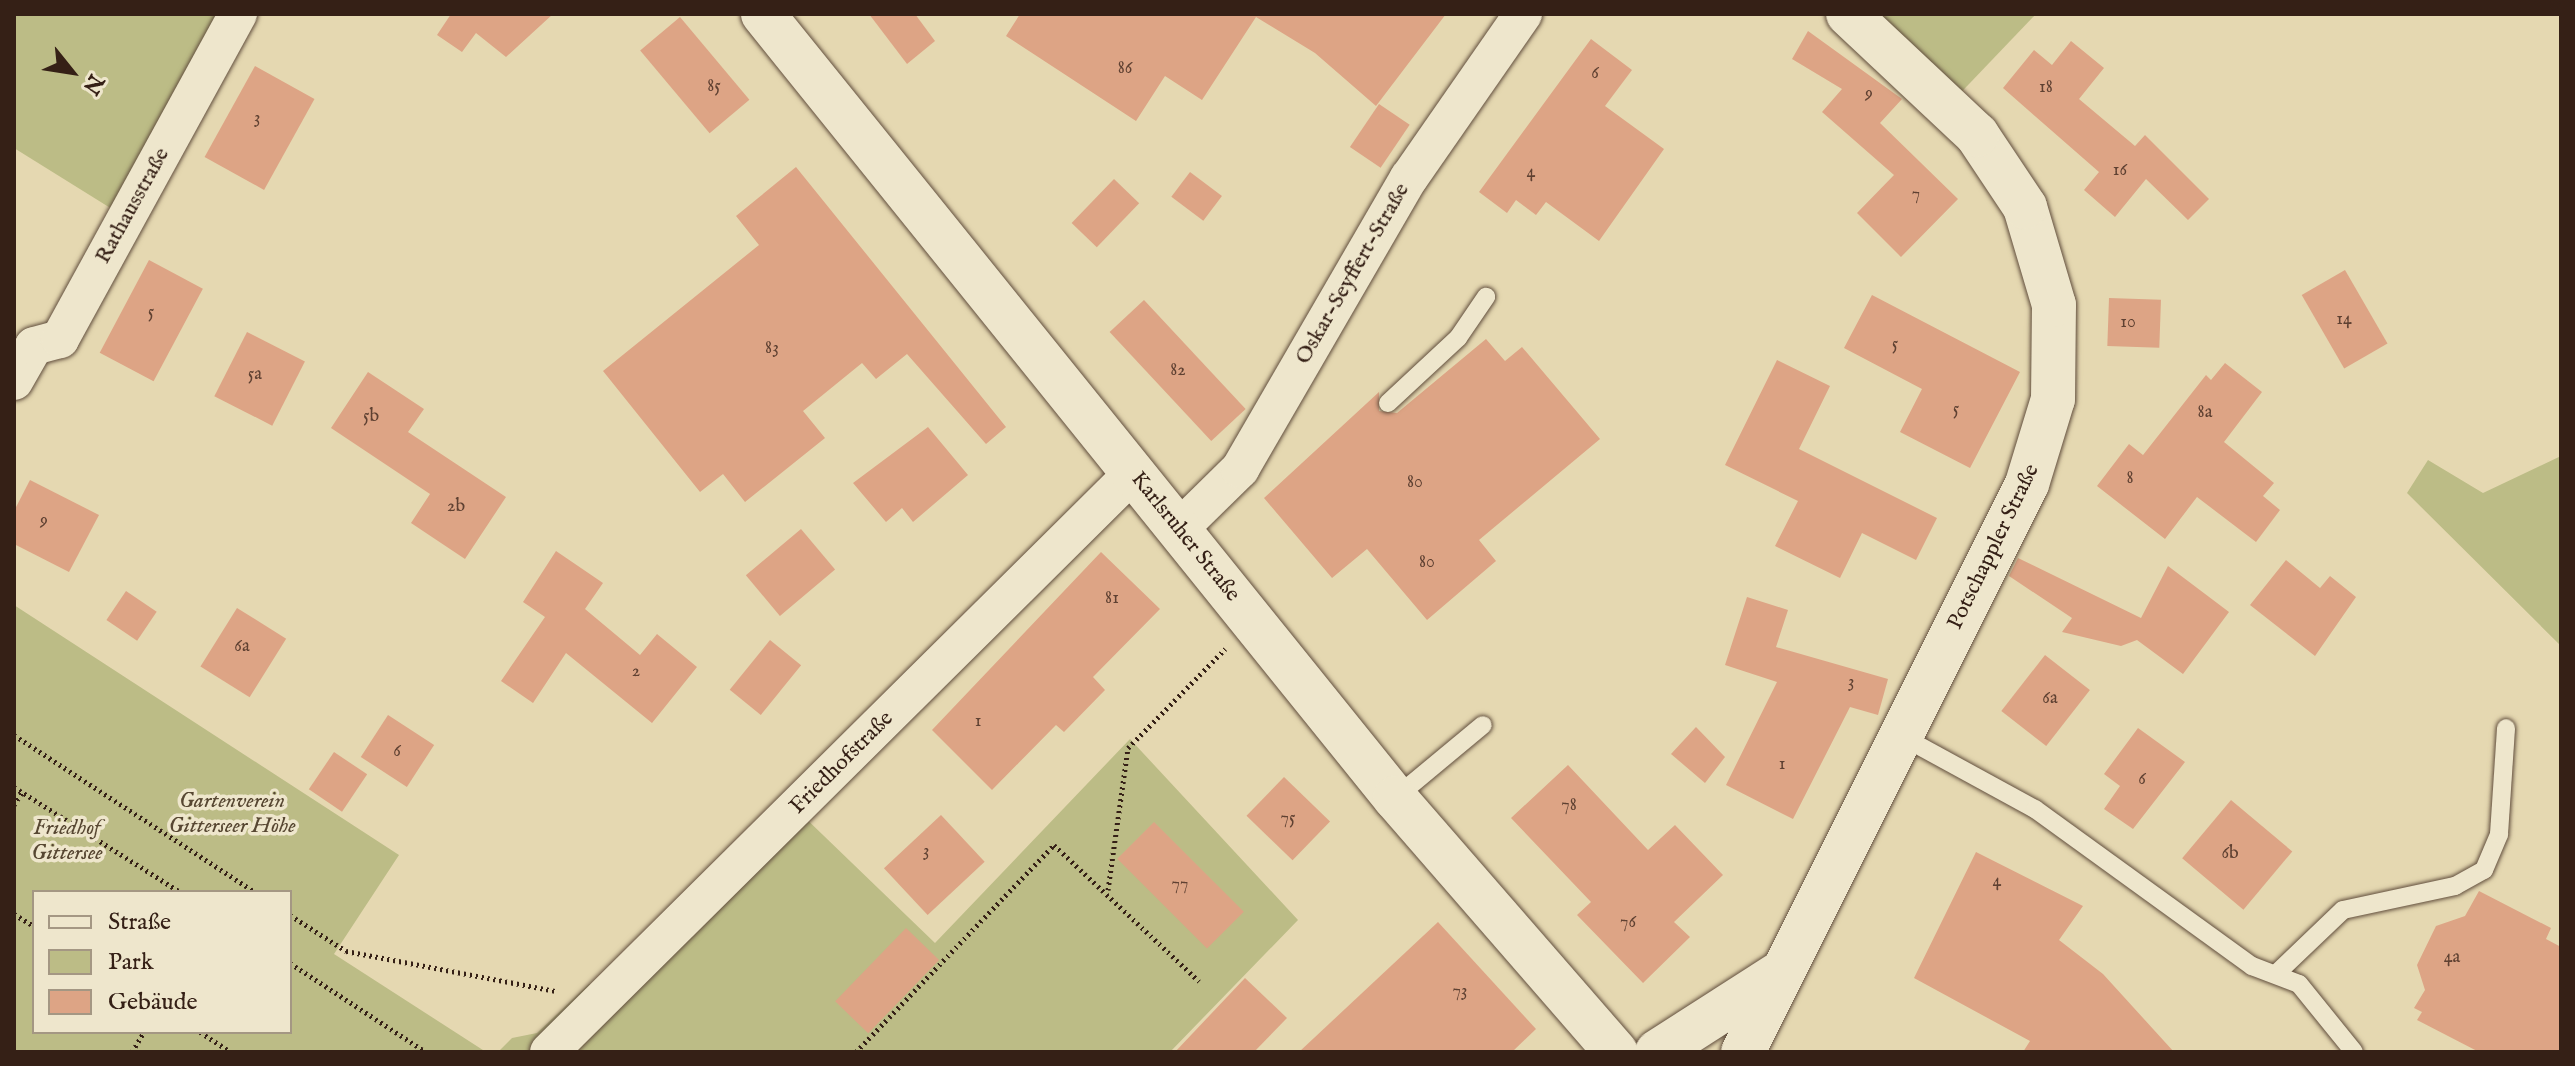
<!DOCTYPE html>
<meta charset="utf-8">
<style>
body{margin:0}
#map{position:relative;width:2575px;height:1066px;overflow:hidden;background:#e5d8b1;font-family:"IM FELL English",serif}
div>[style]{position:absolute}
.green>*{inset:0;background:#bcbc86}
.building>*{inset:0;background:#dda485;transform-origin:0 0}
.path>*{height:5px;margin-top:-2.5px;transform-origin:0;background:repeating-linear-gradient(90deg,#352016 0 2px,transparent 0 6px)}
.roads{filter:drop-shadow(0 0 2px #614e3d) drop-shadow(0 0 2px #614e3d)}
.service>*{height:18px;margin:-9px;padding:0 9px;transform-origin:9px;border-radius:9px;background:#eee6cc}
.minor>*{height:38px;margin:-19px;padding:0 19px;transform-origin:19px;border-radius:19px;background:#eee6cc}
.tertiary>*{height:44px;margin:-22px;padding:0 22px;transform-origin:22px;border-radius:22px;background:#eee6cc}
span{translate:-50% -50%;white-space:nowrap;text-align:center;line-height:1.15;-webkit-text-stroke:7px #eee6cc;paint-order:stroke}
.number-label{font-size:18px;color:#5f4132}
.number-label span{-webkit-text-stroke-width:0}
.street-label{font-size:22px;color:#352016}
.park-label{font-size:22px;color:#574732;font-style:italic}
.frame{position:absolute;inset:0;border:16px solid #352016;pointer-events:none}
.legend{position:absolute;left:32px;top:890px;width:260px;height:144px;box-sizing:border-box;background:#eee6cc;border:2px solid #a49783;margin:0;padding:10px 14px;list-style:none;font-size:24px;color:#352016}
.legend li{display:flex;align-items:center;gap:16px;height:40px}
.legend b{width:40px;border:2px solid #a49783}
.north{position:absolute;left:32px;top:32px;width:80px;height:80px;-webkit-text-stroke:6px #eee6cc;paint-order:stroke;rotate:120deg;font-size:22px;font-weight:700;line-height:32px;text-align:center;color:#352016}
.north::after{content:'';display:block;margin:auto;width:28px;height:36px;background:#352016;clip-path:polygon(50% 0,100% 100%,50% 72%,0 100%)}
</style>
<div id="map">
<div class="green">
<div style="clip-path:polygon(14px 14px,220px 14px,112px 209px,14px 148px)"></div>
<div style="clip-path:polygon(1848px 14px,2036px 14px,1948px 106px)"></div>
<div style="clip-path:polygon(2561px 456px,2561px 646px,2407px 493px,2428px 460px,2483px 493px)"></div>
<div style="clip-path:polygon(evenodd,14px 605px,399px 855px,334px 954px,486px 1052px,14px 1052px,14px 605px,34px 892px,290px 892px,290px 1032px,34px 1032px,34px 892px)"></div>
<div style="clip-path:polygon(1130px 739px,1298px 920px,1170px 1052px,498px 1052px,512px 1038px,537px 1033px,589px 984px,607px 991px,796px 809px,935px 943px)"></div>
</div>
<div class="building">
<div style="clip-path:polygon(451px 14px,553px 14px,506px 57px,476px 33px,462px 52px,437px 35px)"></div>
<div style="clip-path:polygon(869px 14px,915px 14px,935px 41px,907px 64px)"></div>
<div style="clip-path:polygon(1020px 14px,1446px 14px,1376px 106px,1315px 53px,1256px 17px,1202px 100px,1165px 76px,1136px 121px,1006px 36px)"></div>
<div style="left:680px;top:17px;width:108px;height:52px;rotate:50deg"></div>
<div style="clip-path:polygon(1808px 31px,1902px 99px,1880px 123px,1958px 199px,1901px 257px,1857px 213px,1894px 175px,1822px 112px,1842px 89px,1792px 59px)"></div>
<div style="clip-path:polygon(1591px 39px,1632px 70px,1605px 106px,1664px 149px,1599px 241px,1546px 202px,1536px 215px,1516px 200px,1507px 213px,1479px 192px)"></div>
<div style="clip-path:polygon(2071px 41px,2104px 68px,2079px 99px,2135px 146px,2145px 135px,2209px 199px,2188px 220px,2146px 179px,2115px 217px,2084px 190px,2099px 172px,2003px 88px,2034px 50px,2052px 65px)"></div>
<div style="left:255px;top:66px;width:68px;height:104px;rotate:29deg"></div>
<div style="left:1379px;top:104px;width:37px;height:52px;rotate:34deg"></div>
<div style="clip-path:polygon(796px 167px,1006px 427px,986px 444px,907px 354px,876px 379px,862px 363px,803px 411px,825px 438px,745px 502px,723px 474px,700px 492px,603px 371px,759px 245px,736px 216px)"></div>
<div style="left:1190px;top:172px;width:40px;height:31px;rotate:37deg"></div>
<div style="left:1114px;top:179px;width:35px;height:61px;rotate:44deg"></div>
<div style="left:149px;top:260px;width:61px;height:105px;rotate:28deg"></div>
<div style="left:2345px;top:270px;width:85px;height:50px;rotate:60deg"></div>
<div style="clip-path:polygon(1872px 295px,2020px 372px,1970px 468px,1900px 432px,1922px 389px,1844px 348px)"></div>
<div style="left:2109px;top:298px;width:52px;height:48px;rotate:2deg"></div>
<div style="left:1144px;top:300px;width:149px;height:47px;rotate:47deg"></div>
<div style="left:247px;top:332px;width:65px;height:72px;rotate:27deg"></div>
<div style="clip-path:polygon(1486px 339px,1505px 361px,1522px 347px,1600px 439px,1479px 540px,1496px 561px,1427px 620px,1367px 549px,1332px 578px,1264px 498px,1379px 392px,1379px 411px,1397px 413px)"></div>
<div style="clip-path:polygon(1777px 360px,1830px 386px,1799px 449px,1937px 518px,1916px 560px,1862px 533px,1840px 578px,1775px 546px,1798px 501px,1725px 465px)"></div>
<div style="clip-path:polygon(2225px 363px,2262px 392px,2224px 442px,2274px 483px,2263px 496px,2280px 510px,2256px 542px,2197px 497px,2165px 539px,2097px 486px,2129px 444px,2143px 455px,2206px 375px,2211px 380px)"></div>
<div style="clip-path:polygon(368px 372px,424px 409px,408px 432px,506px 497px,465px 559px,411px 523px,430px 494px,331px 428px)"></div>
<div style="clip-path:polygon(928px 427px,968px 475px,913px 522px,902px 508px,886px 522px,853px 483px)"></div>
<div style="clip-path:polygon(30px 480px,99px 515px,69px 572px,14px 544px,14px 511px)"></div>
<div style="left:801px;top:529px;width:53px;height:72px;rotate:50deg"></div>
<div style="clip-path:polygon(556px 551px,603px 583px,585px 609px,640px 655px,657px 634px,697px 667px,652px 723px,566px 653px,533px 703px,501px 681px,545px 617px,523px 602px)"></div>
<div style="clip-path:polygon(1101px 552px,1160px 609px,1093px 677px,1105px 690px,1064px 732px,1056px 725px,992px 790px,932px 730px)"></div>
<div style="clip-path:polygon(2018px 558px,2141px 618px,2168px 566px,2229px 612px,2183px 674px,2137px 640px,2121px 646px,2062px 632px,2072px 618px,2009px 576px)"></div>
<div style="clip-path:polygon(2286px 560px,2320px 588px,2330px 576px,2356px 597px,2315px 656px,2250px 605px)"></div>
<div style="left:126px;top:591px;width:37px;height:35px;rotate:34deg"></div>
<div style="clip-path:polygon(1747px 597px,1788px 610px,1776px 647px,1888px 679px,1878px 715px,1850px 707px,1793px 819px,1726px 785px,1777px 682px,1725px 665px)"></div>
<div style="left:237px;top:608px;width:58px;height:69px;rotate:32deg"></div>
<div style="left:770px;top:640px;width:40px;height:64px;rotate:39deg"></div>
<div style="left:2045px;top:655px;width:57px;height:71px;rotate:38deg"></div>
<div style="left:388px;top:715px;width:55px;height:50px;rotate:33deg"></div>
<div style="clip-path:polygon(1696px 727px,1725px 757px,1705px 783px,1671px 754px)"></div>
<div style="clip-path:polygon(2138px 728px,2185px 762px,2133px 829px,2104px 809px,2120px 786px,2104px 774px)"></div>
<div style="left:334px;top:752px;width:40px;height:45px;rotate:34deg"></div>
<div style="clip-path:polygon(1568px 765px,1648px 850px,1675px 825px,1723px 875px,1674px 922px,1690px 937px,1643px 983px,1577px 915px,1591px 902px,1511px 818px)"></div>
<div style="left:1284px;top:777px;width:64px;height:54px;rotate:44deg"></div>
<div style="left:2231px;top:800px;width:80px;height:76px;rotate:40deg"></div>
<div style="left:941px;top:815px;width:64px;height:78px;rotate:47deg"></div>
<div style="left:1154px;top:822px;width:127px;height:52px;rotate:45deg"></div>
<div style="clip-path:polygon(1976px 852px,2083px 906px,2059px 940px,2103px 974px,2174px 1052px,2023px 1052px,2030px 1041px,1914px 978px)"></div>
<div style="clip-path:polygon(2479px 891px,2551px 928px,2546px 939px,2561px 947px,2561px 1052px,2479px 1052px,2417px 1020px,2422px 1012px,2414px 1008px,2425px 990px,2417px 965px,2436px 926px,2465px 916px)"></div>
<div style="clip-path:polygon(1438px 922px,1536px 1029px,1512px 1052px,1299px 1052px)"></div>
<div style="left:906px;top:928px;width:46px;height:102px;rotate:44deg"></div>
<div style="clip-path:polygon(1245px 978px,1287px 1018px,1254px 1052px,1175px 1052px)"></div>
</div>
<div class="path">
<div style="left:14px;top:735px;width:288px;rotate:33.1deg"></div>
<div style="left:14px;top:787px;width:196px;rotate:32.3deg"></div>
<div style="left:14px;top:805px;width:15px;rotate:-58deg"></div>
<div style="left:1108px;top:890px;width:143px;rotate:-82deg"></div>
<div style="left:1128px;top:748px;width:139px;rotate:-45.6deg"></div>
<div style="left:14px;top:914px;width:23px;rotate:31deg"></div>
<div style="left:290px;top:915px;width:67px;rotate:32.7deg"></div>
<div style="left:346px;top:951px;width:214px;rotate:10.8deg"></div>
<div style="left:290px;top:963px;width:163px;rotate:33.2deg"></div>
<div style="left:200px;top:1032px;width:37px;rotate:33deg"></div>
<div style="left:132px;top:1052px;width:23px;rotate:-59deg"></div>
<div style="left:856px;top:1052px;width:286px;rotate:-46.3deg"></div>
<div style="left:1054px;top:845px;width:199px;rotate:43.2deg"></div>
</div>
<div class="roads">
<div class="service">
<div style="left:1388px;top:403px;width:96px;rotate:-42.9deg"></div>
<div style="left:1458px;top:338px;width:50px;rotate:-55.7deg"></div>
<div style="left:1901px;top:736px;width:153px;rotate:28.6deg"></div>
<div style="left:2035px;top:809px;width:268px;rotate:35.9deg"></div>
<div style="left:2252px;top:966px;width:50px;rotate:21deg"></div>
<div style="left:2299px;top:984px;width:87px;rotate:51deg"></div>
<div style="left:1395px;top:798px;width:114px;rotate:-39.7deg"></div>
<div style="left:2277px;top:973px;width:91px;rotate:-43.7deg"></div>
<div style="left:2343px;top:910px;width:115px;rotate:-12.1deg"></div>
<div style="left:2455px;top:886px;width:33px;rotate:-29deg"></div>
<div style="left:2484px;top:870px;width:39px;rotate:-67deg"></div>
<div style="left:2499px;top:834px;width:106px;rotate:-86.2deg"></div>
</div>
<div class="minor">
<div style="left:14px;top:381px;width:40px;rotate:-60.3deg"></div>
<div style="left:34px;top:346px;width:27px;rotate:-15deg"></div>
<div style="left:60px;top:339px;width:371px;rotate:-61.3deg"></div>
<div style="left:1179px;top:529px;width:86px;rotate:-44.5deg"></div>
<div style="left:1240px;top:469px;width:337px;rotate:-59.9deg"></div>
<div style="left:1409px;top:178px;width:200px;rotate:-55.2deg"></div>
<div style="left:549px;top:1052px;width:822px;rotate:-44.75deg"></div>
</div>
<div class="tertiary">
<div style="left:763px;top:14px;width:1007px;rotate:51.13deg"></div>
<div style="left:1395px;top:798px;width:337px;rotate:49deg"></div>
<div style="left:1657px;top:1052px;width:146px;rotate:-32.7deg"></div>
<div style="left:1743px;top:1052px;width:635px;rotate:-63.43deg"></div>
<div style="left:2027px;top:484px;width:89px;rotate:-73deg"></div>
<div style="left:2053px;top:399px;width:94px;rotate:-89.4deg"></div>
<div style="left:2054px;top:305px;width:102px;rotate:-106.5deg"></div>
<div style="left:2025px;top:207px;width:87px;rotate:-123.7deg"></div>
<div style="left:1977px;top:135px;width:177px;rotate:-136.8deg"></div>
</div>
</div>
<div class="number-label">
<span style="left:1125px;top:69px">86</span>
<span style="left:1595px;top:74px">6</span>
<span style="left:714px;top:87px">85</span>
<span style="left:2046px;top:88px">18</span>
<span style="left:1869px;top:94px">9</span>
<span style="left:257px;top:119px">3</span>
<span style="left:2120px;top:171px">16</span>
<span style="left:1531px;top:173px">4</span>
<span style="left:1916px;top:195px">7</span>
<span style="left:151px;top:313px">5</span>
<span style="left:2344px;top:320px">14</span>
<span style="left:2128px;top:323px">10</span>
<span style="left:1895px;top:345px">5</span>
<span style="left:772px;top:349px">83</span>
<span style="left:1178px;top:371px">82</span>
<span style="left:255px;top:375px">5a</span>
<span style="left:1956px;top:410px">5</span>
<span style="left:2205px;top:413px">8a</span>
<span style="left:371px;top:417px">5b</span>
<span style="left:2130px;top:479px">8</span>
<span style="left:1415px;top:483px">80</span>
<span style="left:456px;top:507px">2b</span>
<span style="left:44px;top:521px">9</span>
<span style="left:1427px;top:563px">80</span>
<span style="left:1112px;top:599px">81</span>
<span style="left:242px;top:647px">6a</span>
<span style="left:636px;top:672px">2</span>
<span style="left:1851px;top:683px">3</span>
<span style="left:2050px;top:699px">6a</span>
<span style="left:978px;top:722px">1</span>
<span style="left:397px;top:752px">6</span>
<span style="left:1782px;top:765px">1</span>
<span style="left:2142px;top:780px">6</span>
<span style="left:1569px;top:806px">78</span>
<span style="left:1288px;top:819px">75</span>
<span style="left:926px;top:852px">3</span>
<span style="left:2230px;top:854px">6b</span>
<span style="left:1997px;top:882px">4</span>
<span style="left:1180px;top:885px">77</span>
<span style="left:1628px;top:923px">76</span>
<span style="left:2452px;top:958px">4a</span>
<span style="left:1460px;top:992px">73</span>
</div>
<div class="street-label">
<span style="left:133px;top:206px;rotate:-61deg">Rathausstraße</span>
<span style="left:1353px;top:274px;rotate:-60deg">Oskar-Seyffert-Straße</span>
<span style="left:1185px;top:537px;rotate:51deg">Karlsruher Straße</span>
<span style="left:1994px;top:547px;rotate:-64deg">Potschappler Straße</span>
<span style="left:842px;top:763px;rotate:-45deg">Friedhofstraße</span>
</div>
<div class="park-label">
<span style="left:232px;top:814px">Gartenverein<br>Gitterseer Höhe</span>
<span style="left:67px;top:841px">Friedhof<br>Gittersee</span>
</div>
<div class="frame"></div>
<ul class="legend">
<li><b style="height:10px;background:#eee6cc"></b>Straße</li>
<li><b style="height:22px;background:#bcbc86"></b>Park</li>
<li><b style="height:22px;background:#dda485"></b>Gebäude</li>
</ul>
<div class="north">N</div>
</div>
